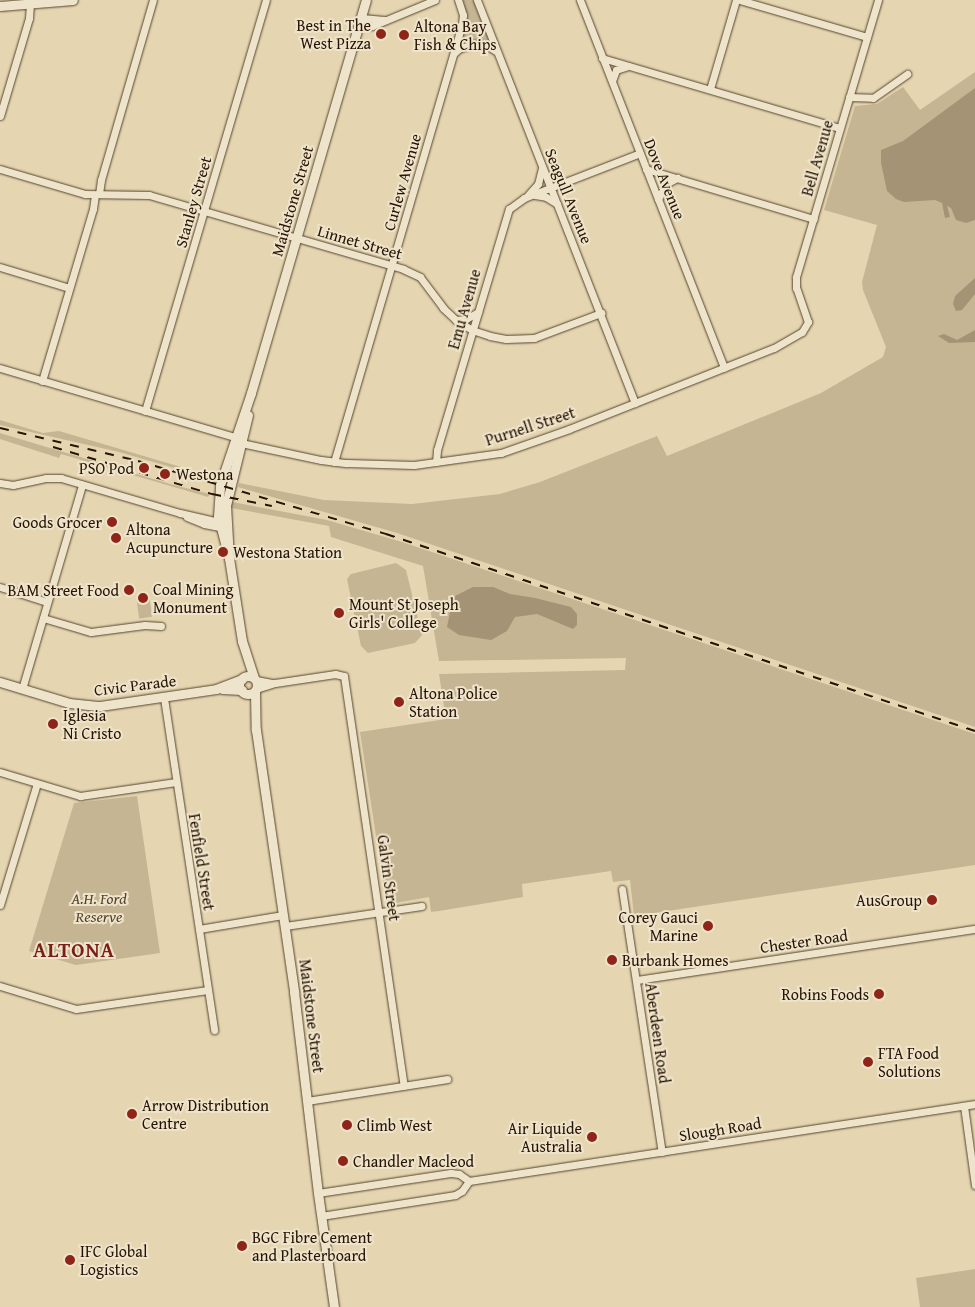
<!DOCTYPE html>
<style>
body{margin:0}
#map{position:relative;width:975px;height:1307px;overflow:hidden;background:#e5d6b1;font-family:"Gentium Book Plus",serif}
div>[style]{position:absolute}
.green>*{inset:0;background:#c5b593;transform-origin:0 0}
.water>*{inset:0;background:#a49475}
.roads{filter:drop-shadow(0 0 1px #56442c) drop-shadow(0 0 1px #56442c)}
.minor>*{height:7px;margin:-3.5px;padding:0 3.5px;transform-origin:3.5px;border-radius:3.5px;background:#eee4cc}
.tertiary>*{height:9px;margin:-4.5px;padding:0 4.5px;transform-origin:4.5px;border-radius:4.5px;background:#eee4cc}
.secondary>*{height:9px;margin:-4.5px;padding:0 4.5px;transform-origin:4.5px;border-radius:4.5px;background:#eee4cc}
.secondary>.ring{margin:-4.5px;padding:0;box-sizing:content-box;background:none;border:9px solid #eee4cc;border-radius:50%}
.rail>*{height:2px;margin-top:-1px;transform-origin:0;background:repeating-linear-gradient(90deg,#271300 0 9px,transparent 0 18px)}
.dots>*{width:14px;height:14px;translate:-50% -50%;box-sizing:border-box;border:2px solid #eee4cc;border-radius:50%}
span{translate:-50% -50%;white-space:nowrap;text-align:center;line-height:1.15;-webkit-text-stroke:4px #eee4cc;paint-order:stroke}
.poi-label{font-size:16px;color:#271300}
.right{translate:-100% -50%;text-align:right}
.left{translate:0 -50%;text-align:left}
.street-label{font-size:16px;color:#271300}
.park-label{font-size:16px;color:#56442c;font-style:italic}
.district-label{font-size:21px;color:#7a1f14;font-weight:700;letter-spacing:1px}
</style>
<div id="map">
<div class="green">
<div style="clip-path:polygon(462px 0,473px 0,489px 39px,488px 42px,471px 41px,461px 43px,467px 16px)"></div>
<div style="clip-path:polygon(975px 72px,975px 727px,397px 533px,238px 487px,239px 483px,324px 500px,412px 504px,500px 494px,540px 482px,657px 436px,667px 456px,821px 393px,883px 357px,886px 347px,863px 290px,862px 282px,877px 225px,824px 210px,855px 106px,877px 104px,903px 87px,920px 110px)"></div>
<div style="clip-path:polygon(0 420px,43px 433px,59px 431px,215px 477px,215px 480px,119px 452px,13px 428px,0 425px)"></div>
<div style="clip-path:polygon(0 433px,170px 484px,210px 494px,208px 497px,61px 454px,59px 458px,0 439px)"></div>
<div style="clip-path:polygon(232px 502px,327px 520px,402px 542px,975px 734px,975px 865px,634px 916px,630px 880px,613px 882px,611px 871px,522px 884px,523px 897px,439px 911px,431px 912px,429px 897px,390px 904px,386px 901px,360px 732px,446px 719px,439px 674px,625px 670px,626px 658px,439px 661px,423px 566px,331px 537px,329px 526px,231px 508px)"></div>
<div style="clip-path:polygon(396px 563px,406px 570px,422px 635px,415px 643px,368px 653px,361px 646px,347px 579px,351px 574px)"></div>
<div style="left:149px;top:595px;width:22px;height:13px;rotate:82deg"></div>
<div style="clip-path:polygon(137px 796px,160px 953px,76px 965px,29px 951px,74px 803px)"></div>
<div style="clip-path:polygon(975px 1269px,975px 1307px,920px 1307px,916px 1278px)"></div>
</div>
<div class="water">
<div style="clip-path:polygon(975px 88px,975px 220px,966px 223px,956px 220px,951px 208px,947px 206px,950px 217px,945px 218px,942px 203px,935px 200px,904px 202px,896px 199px,887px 191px,881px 163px,881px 150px,903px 141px)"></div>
<div style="clip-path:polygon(975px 278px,975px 294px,962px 310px,956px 311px,953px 304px,955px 296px)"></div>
<div style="clip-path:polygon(975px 330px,975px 342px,949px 343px,938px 336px,944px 334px,957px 340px)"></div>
<div style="clip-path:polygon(473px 587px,493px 587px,510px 594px,535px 598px,571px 607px,577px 614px,577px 625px,573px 629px,537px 614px,515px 617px,507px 631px,491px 640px,459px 635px,447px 627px,453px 597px)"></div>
</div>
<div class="roads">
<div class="minor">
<div style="left:477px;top:0;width:433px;rotate:68.6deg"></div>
<div style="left:580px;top:0;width:395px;rotate:68.6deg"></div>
<div style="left:740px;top:0;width:132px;rotate:16.2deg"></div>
<div style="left:362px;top:18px;width:22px;rotate:5deg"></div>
<div style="left:359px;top:26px;width:13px"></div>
<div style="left:372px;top:26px;width:68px;rotate:-22.4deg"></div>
<div style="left:454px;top:53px;width:8px;rotate:-40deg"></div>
<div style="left:460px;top:48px;width:16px;rotate:-15deg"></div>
<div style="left:475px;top:44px;width:11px;rotate:5deg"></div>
<div style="left:486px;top:45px;width:12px;rotate:31deg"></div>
<div style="left:602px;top:58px;width:248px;rotate:16.4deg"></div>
<div style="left:612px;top:81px;width:12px;rotate:-70deg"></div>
<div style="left:616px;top:70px;width:13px;rotate:-18deg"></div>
<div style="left:710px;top:89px;width:93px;rotate:-73.7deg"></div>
<div style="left:849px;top:97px;width:24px;rotate:2deg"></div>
<div style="left:873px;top:98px;width:42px;rotate:-35.2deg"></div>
<div style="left:0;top:116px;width:102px;rotate:-73.5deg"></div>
<div style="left:29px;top:18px;width:14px;rotate:-86deg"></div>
<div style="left:0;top:169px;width:89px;rotate:16.4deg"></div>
<div style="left:85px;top:194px;width:64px;rotate:0.9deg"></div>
<div style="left:149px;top:195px;width:265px;rotate:16.2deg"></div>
<div style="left:403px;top:269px;width:19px;rotate:25deg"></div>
<div style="left:420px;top:277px;width:39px;rotate:53deg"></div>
<div style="left:443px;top:308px;width:18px;rotate:43deg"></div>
<div style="left:456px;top:320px;width:19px;rotate:32deg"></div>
<div style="left:472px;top:330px;width:19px;rotate:18deg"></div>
<div style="left:490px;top:336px;width:16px;rotate:11deg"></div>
<div style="left:506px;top:339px;width:28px;rotate:-2deg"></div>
<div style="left:534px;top:338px;width:72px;rotate:-20.5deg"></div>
<div style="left:646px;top:169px;width:175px;rotate:16.6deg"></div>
<div style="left:99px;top:194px;width:14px;rotate:-82deg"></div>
<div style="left:101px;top:180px;width:187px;rotate:-73.9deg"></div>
<div style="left:528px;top:195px;width:15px;rotate:-48deg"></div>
<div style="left:538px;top:184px;width:16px;rotate:-76deg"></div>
<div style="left:535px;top:195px;width:11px;rotate:10deg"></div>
<div style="left:546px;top:197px;width:13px;rotate:32deg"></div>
<div style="left:658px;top:199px;width:17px;rotate:-62deg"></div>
<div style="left:666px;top:184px;width:13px;rotate:-29deg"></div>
<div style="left:0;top:267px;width:72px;rotate:16.9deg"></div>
<div style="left:456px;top:320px;width:10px;rotate:-6deg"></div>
<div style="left:466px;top:319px;width:14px;rotate:-30deg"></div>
<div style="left:0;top:368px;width:245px;rotate:16.4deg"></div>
<div style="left:42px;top:381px;width:179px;rotate:-73.5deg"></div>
<div style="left:93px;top:209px;width:14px;rotate:-82deg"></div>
<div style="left:145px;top:411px;width:428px;rotate:-73.6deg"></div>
<div style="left:241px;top:443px;width:82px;rotate:12deg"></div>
<div style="left:321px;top:460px;width:26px;rotate:7deg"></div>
<div style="left:347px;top:463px;width:67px;rotate:1.7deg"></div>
<div style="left:414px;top:465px;width:88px;rotate:-7.9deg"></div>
<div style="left:501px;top:453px;width:72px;rotate:-19.4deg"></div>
<div style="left:569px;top:429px;width:220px;rotate:-21.6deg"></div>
<div style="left:774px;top:348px;width:32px;rotate:-30deg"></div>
<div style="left:802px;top:332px;width:12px;rotate:-59deg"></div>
<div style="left:808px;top:322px;width:36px;rotate:-109deg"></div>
<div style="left:796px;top:288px;width:11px;rotate:-90deg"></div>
<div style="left:796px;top:277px;width:289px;rotate:-73.5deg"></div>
<div style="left:334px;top:462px;width:456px;rotate:-73.7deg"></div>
<div style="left:462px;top:24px;width:9px;rotate:-84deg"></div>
<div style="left:463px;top:15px;width:16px;rotate:-108deg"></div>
<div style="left:436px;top:462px;width:12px;rotate:-85deg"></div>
<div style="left:437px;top:450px;width:252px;rotate:-73.4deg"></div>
<div style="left:509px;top:209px;width:19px;rotate:-36deg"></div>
<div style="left:524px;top:198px;width:124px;rotate:-21.2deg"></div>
<div style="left:0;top:483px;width:13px;rotate:9deg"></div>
<div style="left:13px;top:485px;width:34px;rotate:-12deg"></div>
<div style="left:46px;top:478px;width:15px"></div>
<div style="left:61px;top:478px;width:124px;rotate:16.4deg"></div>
<div style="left:180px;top:513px;width:40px;rotate:13deg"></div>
<div style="left:187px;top:517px;width:18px;rotate:22deg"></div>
<div style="left:204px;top:524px;width:16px;rotate:11deg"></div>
<div style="left:0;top:587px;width:49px;rotate:17.7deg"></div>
<div style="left:43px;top:618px;width:50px;rotate:16.3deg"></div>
<div style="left:91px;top:632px;width:54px;rotate:-7.4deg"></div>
<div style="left:145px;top:625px;width:16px;rotate:4deg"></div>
<div style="left:256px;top:680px;width:16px;rotate:11deg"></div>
<div style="left:22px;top:689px;width:213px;rotate:-73.6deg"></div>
<div style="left:256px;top:689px;width:20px;rotate:-18deg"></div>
<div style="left:275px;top:683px;width:61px;rotate:-8.5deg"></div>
<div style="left:335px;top:674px;width:9px;rotate:13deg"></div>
<div style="left:344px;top:676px;width:414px;rotate:81.7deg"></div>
<div style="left:164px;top:698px;width:336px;rotate:81.4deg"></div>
<div style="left:0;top:772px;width:84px;rotate:16.7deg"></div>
<div style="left:80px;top:796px;width:97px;rotate:-8.3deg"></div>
<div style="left:622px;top:889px;width:266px;rotate:81.4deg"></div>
<div style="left:0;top:905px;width:127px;rotate:-73.1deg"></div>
<div style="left:285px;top:926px;width:138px;rotate:-8.3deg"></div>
<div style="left:199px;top:929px;width:85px;rotate:-9.5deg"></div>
<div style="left:637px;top:980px;width:342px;rotate:-8.6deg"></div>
<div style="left:0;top:986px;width:79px;rotate:16.8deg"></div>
<div style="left:76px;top:1009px;width:133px;rotate:-8.2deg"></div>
<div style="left:307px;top:1101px;width:142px;rotate:-8.9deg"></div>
<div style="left:964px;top:1106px;width:80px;rotate:82.1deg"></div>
<div style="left:318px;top:1193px;width:134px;rotate:-8.6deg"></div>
<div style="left:451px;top:1173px;width:8px;rotate:7deg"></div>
<div style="left:459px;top:1174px;width:12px;rotate:35deg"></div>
<div style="left:469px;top:1181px;width:512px;rotate:-8.65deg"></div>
<div style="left:321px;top:1216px;width:136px;rotate:-8.9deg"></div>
<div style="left:455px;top:1195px;width:8px;rotate:-30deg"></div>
<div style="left:462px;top:1191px;width:12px;rotate:-55deg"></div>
</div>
<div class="tertiary">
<div style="left:0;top:6px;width:73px;rotate:-4.7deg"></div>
<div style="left:0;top:682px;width:72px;rotate:16.9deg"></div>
<div style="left:69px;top:703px;width:31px;rotate:6deg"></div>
<div style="left:100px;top:706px;width:117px;rotate:-8.3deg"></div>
<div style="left:216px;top:689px;width:28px;rotate:-21deg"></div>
<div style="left:222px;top:689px;width:20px;rotate:3deg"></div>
</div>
<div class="secondary">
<div style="left:248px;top:415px;width:93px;rotate:103.7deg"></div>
<div style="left:226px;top:505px;width:53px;rotate:86.8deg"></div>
<div style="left:229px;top:558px;width:84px;rotate:81.1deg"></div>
<div style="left:242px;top:641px;width:38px;rotate:72deg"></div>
<div style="left:229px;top:558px;width:43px;rotate:-104.7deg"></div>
<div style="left:218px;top:516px;width:31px;rotate:-86deg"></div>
<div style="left:220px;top:485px;width:97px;rotate:-71.4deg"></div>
<div style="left:251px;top:393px;width:409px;rotate:-73.7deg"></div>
<div class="ring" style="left:239px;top:676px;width:9px;height:9px"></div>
<div style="left:255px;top:691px;width:39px;rotate:89deg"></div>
<div style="left:256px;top:730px;width:265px;rotate:81.7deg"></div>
<div style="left:294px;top:992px;width:202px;rotate:83.2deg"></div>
<div style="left:318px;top:1193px;width:115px;rotate:82deg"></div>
</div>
</div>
<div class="rail">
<div style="left:0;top:428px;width:142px;rotate:13.4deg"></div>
<div style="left:138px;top:461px;width:259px;rotate:16.4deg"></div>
<div style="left:386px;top:534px;width:621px;rotate:18.49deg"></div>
<div style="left:53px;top:447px;width:166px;rotate:16.5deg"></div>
<div style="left:212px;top:494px;width:61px;rotate:11.3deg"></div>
</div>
<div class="dots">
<div style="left:381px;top:34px;background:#8f2418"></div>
<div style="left:404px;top:35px;background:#8f2418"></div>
<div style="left:144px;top:468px;background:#8f2418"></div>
<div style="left:165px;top:474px;background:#8f2418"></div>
<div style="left:112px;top:522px;background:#8f2418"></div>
<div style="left:116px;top:538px;background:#8f2418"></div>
<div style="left:223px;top:552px;background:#8f2418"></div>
<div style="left:129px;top:590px;background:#8f2418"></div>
<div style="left:143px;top:598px;background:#8f2418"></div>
<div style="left:339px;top:613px;background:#8f2418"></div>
<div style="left:399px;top:702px;background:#8f2418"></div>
<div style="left:53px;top:724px;background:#8f2418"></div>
<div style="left:932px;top:900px;background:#8f2418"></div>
<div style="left:708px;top:926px;background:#8f2418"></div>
<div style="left:612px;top:960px;background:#8f2418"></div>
<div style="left:879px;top:994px;background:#8f2418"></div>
<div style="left:868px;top:1062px;background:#8f2418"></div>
<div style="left:132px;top:1114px;background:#8f2418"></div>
<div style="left:347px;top:1125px;background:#8f2418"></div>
<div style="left:592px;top:1137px;background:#8f2418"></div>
<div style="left:343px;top:1161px;background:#8f2418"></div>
<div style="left:242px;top:1246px;background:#8f2418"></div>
<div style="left:70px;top:1260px;background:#8f2418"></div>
</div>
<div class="poi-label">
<span class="right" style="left:371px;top:34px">Best in The<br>West Pizza</span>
<span class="left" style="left:414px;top:35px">Altona Bay<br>Fish &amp; Chips</span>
<span class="right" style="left:134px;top:468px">PSO Pod</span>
<span class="left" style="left:176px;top:474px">Westona</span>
<span class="right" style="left:102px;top:522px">Goods Grocer</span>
<span class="left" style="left:126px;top:538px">Altona<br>Acupuncture</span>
<span class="left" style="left:233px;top:552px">Westona Station</span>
<span class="left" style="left:153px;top:598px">Coal Mining<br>Monument</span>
<span class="right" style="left:119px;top:590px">BAM Street Food</span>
<span class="left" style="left:349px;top:613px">Mount St Joseph<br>Girls' College</span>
<span class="left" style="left:409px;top:702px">Altona Police<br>Station</span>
<span class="left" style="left:63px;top:724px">Iglesia<br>Ni Cristo</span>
<span class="right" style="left:922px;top:900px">AusGroup</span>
<span class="right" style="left:698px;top:926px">Corey Gauci<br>Marine</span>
<span class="left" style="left:622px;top:960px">Burbank Homes</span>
<span class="right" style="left:869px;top:994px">Robins Foods</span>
<span class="left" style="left:878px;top:1062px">FTA Food<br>Solutions</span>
<span class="left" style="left:142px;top:1114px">Arrow Distribution<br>Centre</span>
<span class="left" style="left:357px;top:1125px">Climb West</span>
<span class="right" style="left:582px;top:1137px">Air Liquide<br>Australia</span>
<span class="left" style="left:353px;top:1161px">Chandler Macleod</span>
<span class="left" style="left:252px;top:1246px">BGC Fibre Cement<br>and Plasterboard</span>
<span class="left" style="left:80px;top:1260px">IFC Global<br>Logistics</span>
</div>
<div class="street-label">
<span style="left:817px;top:158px;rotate:-74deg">Bell Avenue</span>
<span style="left:665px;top:179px;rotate:68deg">Dove Avenue</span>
<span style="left:402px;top:182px;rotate:-74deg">Curlew Avenue</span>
<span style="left:569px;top:196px;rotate:68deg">Seagull Avenue</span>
<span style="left:292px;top:201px;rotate:-74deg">Maidstone Street</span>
<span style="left:193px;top:202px;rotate:-74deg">Stanley Street</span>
<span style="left:360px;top:242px;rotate:16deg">Linnet Street</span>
<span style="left:464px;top:309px;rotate:-74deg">Emu Avenue</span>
<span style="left:530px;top:426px;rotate:-18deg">Purnell Street</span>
<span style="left:135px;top:685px;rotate:-7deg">Civic Parade</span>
<span style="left:202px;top:862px;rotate:81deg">Fenfield Street</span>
<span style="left:389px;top:878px;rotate:82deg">Galvin Street</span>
<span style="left:804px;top:941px;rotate:-8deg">Chester Road</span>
<span style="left:312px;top:1016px;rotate:83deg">Maidstone Street</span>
<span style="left:658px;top:1033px;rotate:82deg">Aberdeen Road</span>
<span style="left:720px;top:1129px;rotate:-9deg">Slough Road</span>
</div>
<div class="park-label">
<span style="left:99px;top:907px">A.H. Ford<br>Reserve</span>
</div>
<div class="district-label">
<span style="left:74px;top:950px">ALTONA</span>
</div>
</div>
